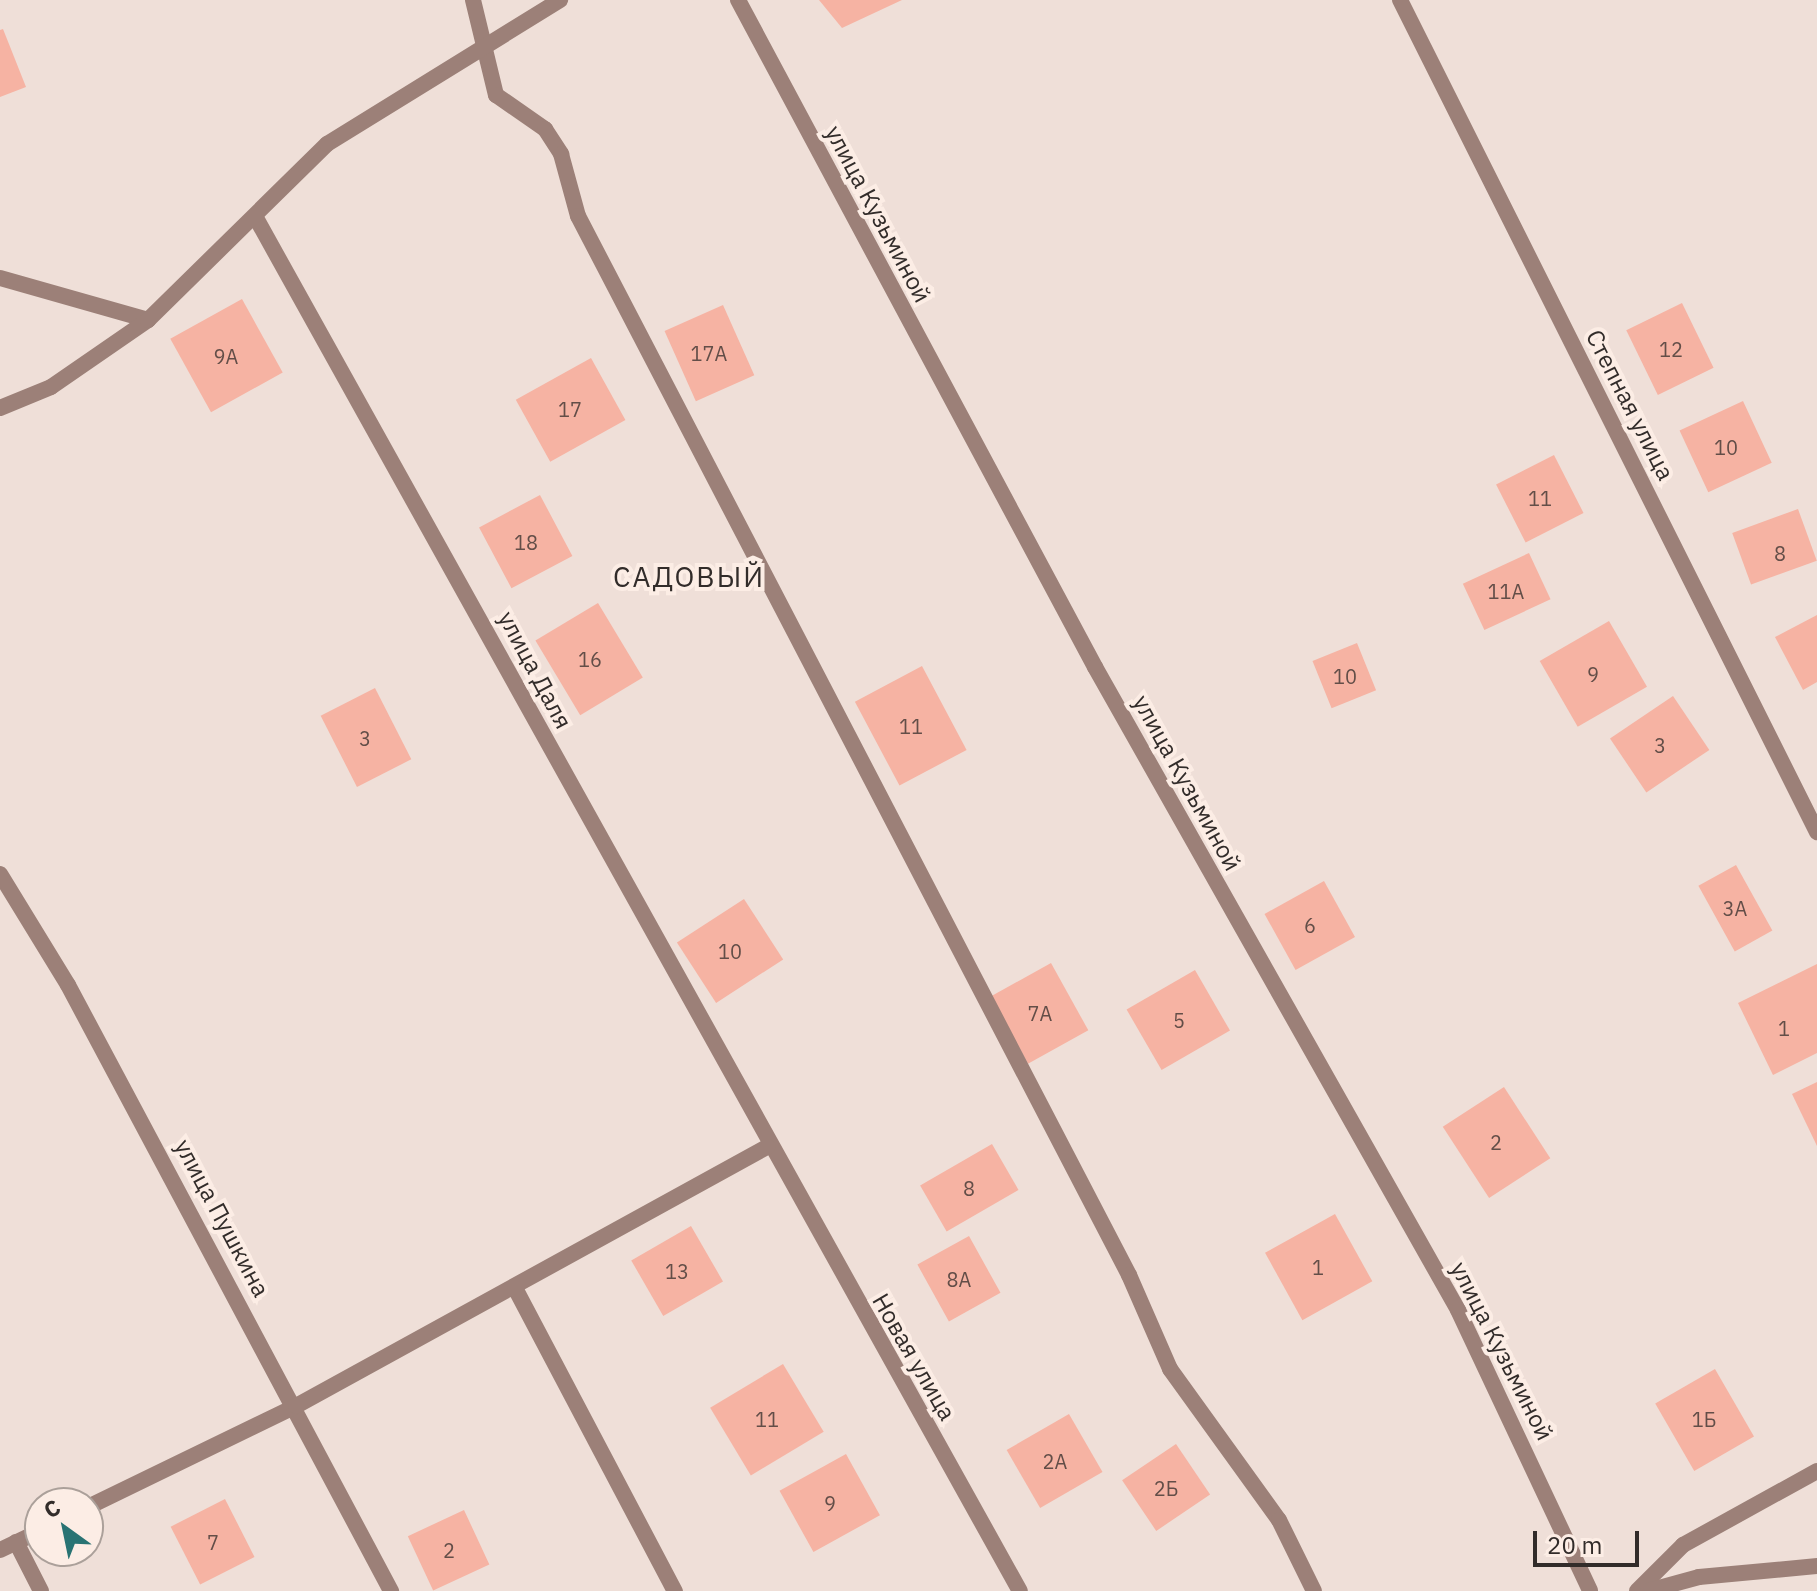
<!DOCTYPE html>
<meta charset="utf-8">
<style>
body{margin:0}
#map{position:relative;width:1817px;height:1591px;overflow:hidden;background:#efdfd8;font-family:"IBM Plex Sans",sans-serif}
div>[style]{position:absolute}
.building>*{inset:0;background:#f6b3a3;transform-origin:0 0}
.minor>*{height:16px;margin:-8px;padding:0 8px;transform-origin:8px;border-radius:8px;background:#9c8078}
span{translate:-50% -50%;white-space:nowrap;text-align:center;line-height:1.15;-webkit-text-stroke:8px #fcede5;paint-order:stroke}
.number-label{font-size:20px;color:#634e48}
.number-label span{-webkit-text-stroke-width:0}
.street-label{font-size:24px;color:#322c2a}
.quarter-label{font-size:28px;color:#322c2a;letter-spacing:2px}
.north{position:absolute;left:24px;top:1487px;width:80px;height:80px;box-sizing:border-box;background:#fcede5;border:2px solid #aba09a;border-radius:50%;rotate:327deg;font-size:22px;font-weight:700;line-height:32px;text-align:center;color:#322c2a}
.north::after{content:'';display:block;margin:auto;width:28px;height:36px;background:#297373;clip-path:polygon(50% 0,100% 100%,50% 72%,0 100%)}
.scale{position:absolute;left:1533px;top:1531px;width:106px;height:36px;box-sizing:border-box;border:4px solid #322c2a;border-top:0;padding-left:10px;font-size:24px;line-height:28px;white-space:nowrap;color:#322c2a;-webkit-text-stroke:6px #fcede5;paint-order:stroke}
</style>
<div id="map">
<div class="building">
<div style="clip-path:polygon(819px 0,902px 0,842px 28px)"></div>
<div style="clip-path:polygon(3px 29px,26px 87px,0 97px,0 30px)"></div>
<div style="left:242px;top:299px;width:84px;height:82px;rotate:61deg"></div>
<div style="left:1682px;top:303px;width:72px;height:62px;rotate:64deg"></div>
<div style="left:723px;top:305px;width:77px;height:64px;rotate:66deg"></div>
<div style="left:591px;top:358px;width:71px;height:86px;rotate:61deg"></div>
<div style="left:1743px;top:401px;width:68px;height:70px;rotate:65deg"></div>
<div style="left:1554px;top:455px;width:65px;height:65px;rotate:63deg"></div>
<div style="left:540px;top:495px;width:69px;height:69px;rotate:62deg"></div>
<div style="left:1798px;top:509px;width:55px;height:70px;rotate:70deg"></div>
<div style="left:1529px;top:553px;width:51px;height:73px;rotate:65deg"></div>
<div style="left:598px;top:603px;width:87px;height:73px;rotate:59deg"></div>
<div style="clip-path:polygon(1817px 615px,1817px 682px,1803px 690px,1775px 637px)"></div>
<div style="left:1609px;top:621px;width:76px;height:80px;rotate:60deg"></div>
<div style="left:1357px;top:643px;width:51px;height:48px;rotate:68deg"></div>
<div style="left:922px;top:666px;width:95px;height:76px;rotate:62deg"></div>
<div style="left:375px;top:688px;width:80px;height:61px;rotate:63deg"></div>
<div style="left:1673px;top:696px;width:65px;height:76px;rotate:56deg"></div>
<div style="left:1736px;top:865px;width:75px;height:43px;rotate:61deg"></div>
<div style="left:1324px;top:881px;width:64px;height:68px;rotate:61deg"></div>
<div style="left:744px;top:899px;width:72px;height:80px;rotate:57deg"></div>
<div style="left:1051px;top:963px;width:77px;height:69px;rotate:61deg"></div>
<div style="clip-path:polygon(1817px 964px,1817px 1053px,1773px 1075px,1738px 1003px)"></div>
<div style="left:1195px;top:970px;width:70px;height:79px;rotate:60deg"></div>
<div style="clip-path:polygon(1817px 1082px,1817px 1146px,1792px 1094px)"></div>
<div style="left:1504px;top:1087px;width:85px;height:73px;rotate:57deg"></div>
<div style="left:992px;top:1144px;width:53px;height:83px;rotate:60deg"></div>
<div style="left:1335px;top:1214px;width:77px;height:80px;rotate:61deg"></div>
<div style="left:691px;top:1226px;width:64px;height:69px;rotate:60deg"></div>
<div style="left:969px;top:1236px;width:65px;height:59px;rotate:61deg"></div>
<div style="left:783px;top:1364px;width:79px;height:85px;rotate:59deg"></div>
<div style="left:1715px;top:1369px;width:78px;height:69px;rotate:60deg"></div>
<div style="left:1069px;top:1414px;width:67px;height:72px;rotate:60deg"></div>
<div style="left:1176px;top:1444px;width:61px;height:65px;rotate:56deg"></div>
<div style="left:846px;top:1454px;width:70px;height:76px;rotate:61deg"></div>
<div style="left:225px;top:1499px;width:65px;height:61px;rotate:63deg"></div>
<div style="left:464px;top:1510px;width:60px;height:62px;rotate:65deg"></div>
</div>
<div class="minor">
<div style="left:473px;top:0;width:98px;rotate:76.4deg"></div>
<div style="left:496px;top:95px;width:60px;rotate:34.8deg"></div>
<div style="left:545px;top:129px;width:30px;rotate:57deg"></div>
<div style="left:561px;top:154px;width:64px;rotate:74.7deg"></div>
<div style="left:578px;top:216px;width:1194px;rotate:62.51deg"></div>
<div style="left:1129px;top:1275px;width:103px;rotate:66.4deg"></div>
<div style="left:1170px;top:1369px;width:186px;rotate:54.2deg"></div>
<div style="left:1279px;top:1520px;width:79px;rotate:63.8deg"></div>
<div style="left:738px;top:0;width:757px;rotate:61.84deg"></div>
<div style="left:1095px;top:667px;width:738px;rotate:60.55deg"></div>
<div style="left:1458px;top:1310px;width:310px;rotate:64.8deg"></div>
<div style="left:1400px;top:0;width:931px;rotate:63.38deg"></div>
<div style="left:256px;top:218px;width:1571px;rotate:60.91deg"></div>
<div style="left:0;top:278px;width:154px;rotate:15.8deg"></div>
<div style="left:0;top:408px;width:55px;rotate:-22.4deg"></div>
<div style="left:51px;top:387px;width:118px;rotate:-34.6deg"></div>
<div style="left:148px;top:320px;width:251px;rotate:-44.5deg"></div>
<div style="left:327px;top:144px;width:274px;rotate:-31.7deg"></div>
<div style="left:0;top:874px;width:130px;rotate:58.5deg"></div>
<div style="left:68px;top:985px;width:687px;rotate:61.94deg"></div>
<div style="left:515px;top:1288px;width:343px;rotate:62.2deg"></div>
<div style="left:88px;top:1507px;width:231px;rotate:-25.9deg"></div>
<div style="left:296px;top:1406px;width:538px;rotate:-28.81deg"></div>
<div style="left:16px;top:1542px;width:55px;rotate:63deg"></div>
<div style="left:0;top:1550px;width:44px;rotate:-25.4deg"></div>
<div style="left:1637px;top:1591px;width:65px;rotate:-45deg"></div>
<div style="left:1683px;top:1545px;width:153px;rotate:-28.9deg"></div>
<div style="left:1648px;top:1591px;width:53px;rotate:-15.4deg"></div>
<div style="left:1699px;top:1577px;width:119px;rotate:-5.3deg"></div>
</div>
<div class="number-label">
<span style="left:1671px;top:349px">12</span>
<span style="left:709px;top:353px">17А</span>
<span style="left:226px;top:356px">9А</span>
<span style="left:570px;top:409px">17</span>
<span style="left:1726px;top:447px">10</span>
<span style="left:1540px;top:498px">11</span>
<span style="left:526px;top:542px">18</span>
<span style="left:1780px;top:553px">8</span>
<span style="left:1506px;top:591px">11А</span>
<span style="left:590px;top:659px">16</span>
<span style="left:1593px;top:674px">9</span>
<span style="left:1345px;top:676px">10</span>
<span style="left:911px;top:726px">11</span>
<span style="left:365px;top:738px">3</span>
<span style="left:1660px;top:745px">3</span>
<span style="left:1735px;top:908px">3А</span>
<span style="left:1310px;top:925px">6</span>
<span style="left:730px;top:951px">10</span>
<span style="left:1040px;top:1013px">7А</span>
<span style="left:1179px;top:1020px">5</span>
<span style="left:1784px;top:1028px">1</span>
<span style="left:1496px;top:1142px">2</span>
<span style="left:969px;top:1188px">8</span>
<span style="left:1318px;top:1267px">1</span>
<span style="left:677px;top:1271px">13</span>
<span style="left:959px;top:1279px">8А</span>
<span style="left:767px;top:1419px">11</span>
<span style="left:1704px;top:1419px">1Б</span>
<span style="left:1055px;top:1461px">2А</span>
<span style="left:1166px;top:1488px">2Б</span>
<span style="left:830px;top:1503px">9</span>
<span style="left:213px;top:1542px">7</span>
<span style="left:449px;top:1550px">2</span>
</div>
<div class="street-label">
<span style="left:878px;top:214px;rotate:62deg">улица Кузьминой</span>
<span style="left:1630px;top:405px;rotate:63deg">Степная улица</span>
<span style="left:535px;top:670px;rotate:62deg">улица Даля</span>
<span style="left:1187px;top:783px;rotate:61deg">улица Кузьминой</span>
<span style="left:222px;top:1218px;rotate:62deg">улица Пушкина</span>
<span style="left:1502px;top:1351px;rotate:63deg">улица Кузьминой</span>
<span style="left:914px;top:1357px;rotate:60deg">Новая улица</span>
</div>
<div class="quarter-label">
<span style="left:689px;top:577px">САДОВЫЙ</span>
</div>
<div class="north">С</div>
<div class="scale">20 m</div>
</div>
